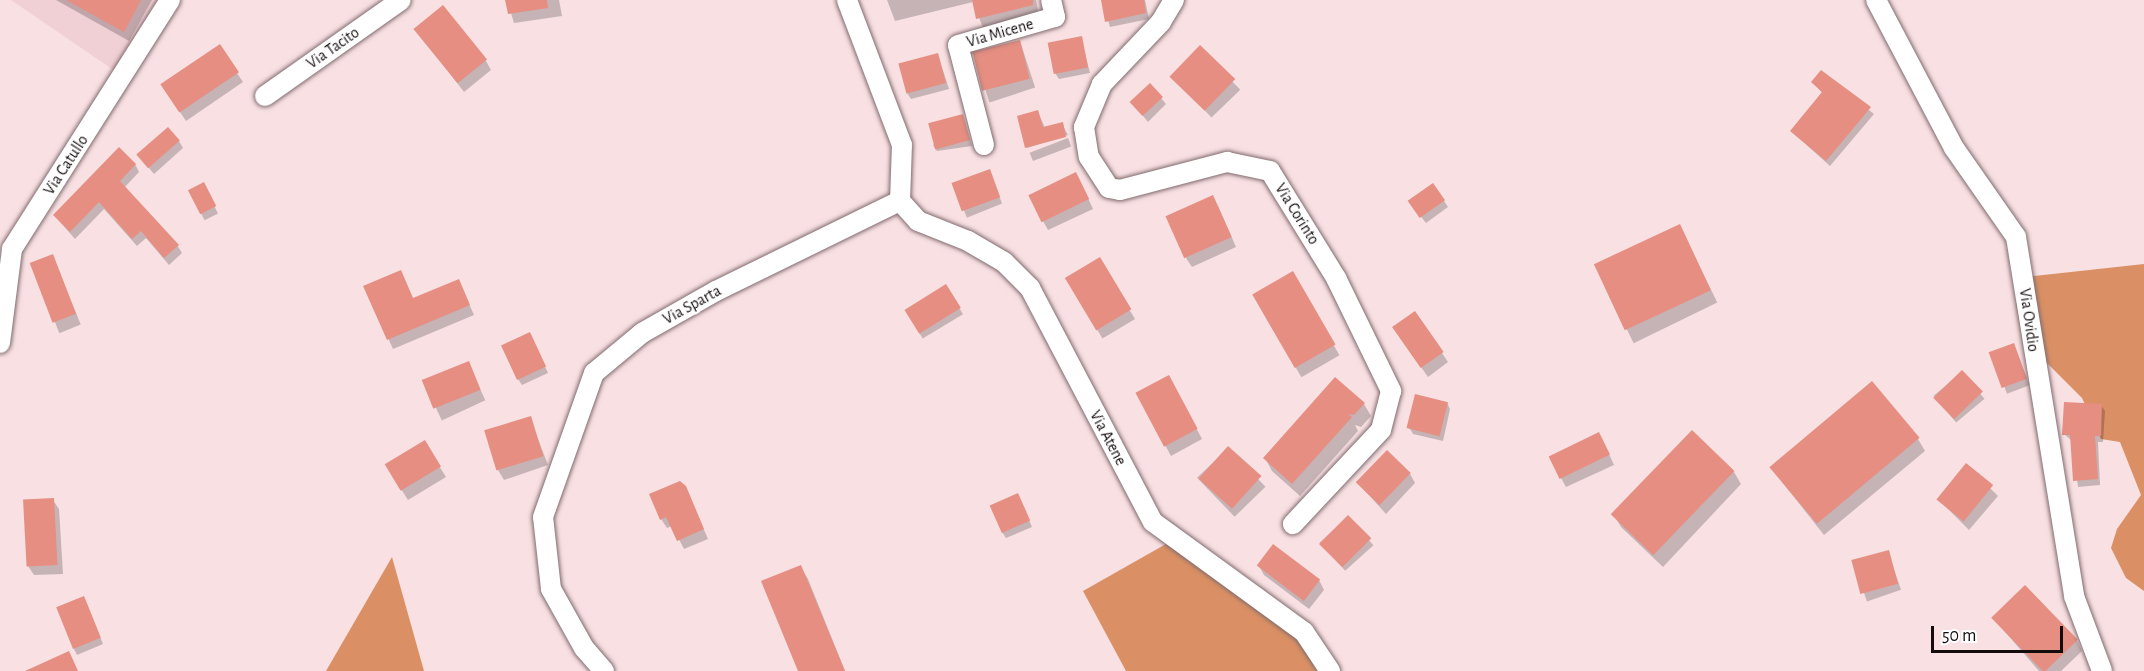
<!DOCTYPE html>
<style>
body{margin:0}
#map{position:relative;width:2144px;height:671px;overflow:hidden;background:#f8e0e3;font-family:"Alegreya Sans",sans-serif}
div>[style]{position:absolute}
.built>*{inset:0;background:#f0d0d5}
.forest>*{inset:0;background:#da9064}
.shadow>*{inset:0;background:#0003;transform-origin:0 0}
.building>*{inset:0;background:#e58e81;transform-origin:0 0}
.roads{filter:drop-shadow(0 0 2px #806b6e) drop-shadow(0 0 2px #806b6e)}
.street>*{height:20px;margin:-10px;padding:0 10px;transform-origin:10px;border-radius:10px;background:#fff}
span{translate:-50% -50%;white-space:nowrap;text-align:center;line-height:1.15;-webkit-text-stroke:4.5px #fff;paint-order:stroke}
.street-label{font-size:16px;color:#130c0d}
.scale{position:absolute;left:1931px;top:626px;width:132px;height:27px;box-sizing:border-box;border:3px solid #130c0d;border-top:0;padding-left:8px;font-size:18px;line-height:21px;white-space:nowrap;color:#130c0d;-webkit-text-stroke:4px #fff;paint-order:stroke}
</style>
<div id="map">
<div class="built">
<div style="clip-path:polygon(11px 0,159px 0,115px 71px)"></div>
</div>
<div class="forest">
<div style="clip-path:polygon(2144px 264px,2144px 591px,2126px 578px,2111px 548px,2117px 529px,2141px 495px,2120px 442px,2101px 439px,2082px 398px,2022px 338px,2016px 304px,2017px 278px)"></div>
<div style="clip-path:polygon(1166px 544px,1294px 632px,1317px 671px,1126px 671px,1083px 591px)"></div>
<div style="clip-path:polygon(392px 557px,424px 671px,326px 671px)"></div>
</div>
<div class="shadow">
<div style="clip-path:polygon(56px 0,152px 0,129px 41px)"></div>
<div style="clip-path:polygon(507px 0,559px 0,562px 16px,514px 23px)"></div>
<div style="clip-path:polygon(887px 0,1036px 0,1039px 15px,983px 28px,973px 2px,895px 21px)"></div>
<div style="clip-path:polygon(1102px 0,1145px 0,1149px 19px,1110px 27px)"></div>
<div style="clip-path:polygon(416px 29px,486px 61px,491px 70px,464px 92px)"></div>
<div style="clip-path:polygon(1081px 38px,1090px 73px,1059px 79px,1055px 73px)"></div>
<div style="left:1020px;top:41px;width:49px;height:48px;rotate:72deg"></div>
<div style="left:1200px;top:48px;width:58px;height:40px;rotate:46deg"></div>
<div style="clip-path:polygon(938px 55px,949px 89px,911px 99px,907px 93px)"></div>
<div style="clip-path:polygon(237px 73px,243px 82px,186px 121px,168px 94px)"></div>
<div style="clip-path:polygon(1813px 82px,1851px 96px,1874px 114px,1830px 166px,1791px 131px,1823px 94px)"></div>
<div style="clip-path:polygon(1150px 85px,1166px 104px,1148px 122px,1132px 102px)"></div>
<div style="clip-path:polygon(1038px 112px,1045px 128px,1062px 124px,1068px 135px,1027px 148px,1019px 117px)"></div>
<div style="clip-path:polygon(963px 115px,972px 146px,937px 151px,933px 145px)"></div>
<div style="left:1068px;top:138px;width:9px;height:41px;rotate:69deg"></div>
<div style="clip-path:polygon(179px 141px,183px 148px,154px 174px,139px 156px)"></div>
<div style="clip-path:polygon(135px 164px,139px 172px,124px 188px,177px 245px,182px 253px,169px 265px,146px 238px,137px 246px,104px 209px,75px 239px,54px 215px)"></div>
<div style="left:989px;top:171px;width:35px;height:38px;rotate:68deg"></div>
<div style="clip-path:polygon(1081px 183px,1093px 209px,1048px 230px,1043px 221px)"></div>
<div style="left:203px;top:184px;width:33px;height:15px;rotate:63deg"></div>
<div style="clip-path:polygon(1444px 201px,1448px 207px,1426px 223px,1414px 208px)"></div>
<div style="clip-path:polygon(1218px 206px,1236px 247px,1192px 267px,1186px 258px)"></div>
<div style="left:1680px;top:226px;width:85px;height:93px;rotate:64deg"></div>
<div style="left:53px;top:256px;width:74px;height:23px;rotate:68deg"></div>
<div style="left:1099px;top:259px;width:70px;height:38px;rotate:59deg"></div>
<div style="clip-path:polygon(400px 272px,413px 299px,459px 281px,474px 315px,393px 349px,365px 287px)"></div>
<div style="left:1292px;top:273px;width:95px;height:44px;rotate:60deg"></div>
<div style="left:946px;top:286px;width:33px;height:47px;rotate:59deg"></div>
<div style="clip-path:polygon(1415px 313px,1448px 362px,1428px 377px,1400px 337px)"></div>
<div style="clip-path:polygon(533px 340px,548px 373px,522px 385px,518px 379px)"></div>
<div style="left:2014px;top:345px;width:43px;height:24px;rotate:69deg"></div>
<div style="left:468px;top:363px;width:41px;height:48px;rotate:65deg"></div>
<div style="left:1962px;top:372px;width:35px;height:37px;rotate:50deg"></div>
<div style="clip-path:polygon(1174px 386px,1202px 439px,1171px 456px,1137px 394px)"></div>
<div style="clip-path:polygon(1447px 403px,1450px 409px,1443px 441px,1413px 434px,1409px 427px)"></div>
<div style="clip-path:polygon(1364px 404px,1371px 416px,1361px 427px,1355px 425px,1358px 431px,1300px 496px,1272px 471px,1265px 458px)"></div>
<div style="clip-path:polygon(2101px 405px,2105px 411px,2103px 442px,2098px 442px,2100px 485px,2078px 487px,2072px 441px,2064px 434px)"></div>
<div style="clip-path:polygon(530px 418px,548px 465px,504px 480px,498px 470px)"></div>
<div style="clip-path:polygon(1918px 439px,1925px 451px,1824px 535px,1771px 468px)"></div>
<div style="clip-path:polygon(424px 442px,446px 477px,408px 500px,392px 475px)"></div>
<div style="clip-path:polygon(1604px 443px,1614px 465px,1566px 487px,1561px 478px)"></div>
<div style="left:1228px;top:448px;width:54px;height:43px;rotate:46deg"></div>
<div style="clip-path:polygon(1967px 465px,1998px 496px,1969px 530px,1938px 499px)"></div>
<div style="clip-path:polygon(1734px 472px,1741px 484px,1663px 567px,1621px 527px,1614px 515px)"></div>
<div style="clip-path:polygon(1410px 474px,1415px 483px,1386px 514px,1358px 483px)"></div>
<div style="clip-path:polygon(690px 497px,708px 539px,684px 549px,672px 526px,667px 528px,661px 519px)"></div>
<div style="clip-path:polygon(53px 500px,59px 509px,63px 574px,34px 575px,28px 566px,24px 501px)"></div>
<div style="clip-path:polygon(1021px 501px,1032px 527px,1006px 538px,1002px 532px)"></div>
<div style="left:1348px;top:517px;width:38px;height:38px;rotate:48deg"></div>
<div style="left:1888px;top:552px;width:40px;height:36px;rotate:71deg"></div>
<div style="clip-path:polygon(800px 566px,808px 579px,845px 671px,800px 671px)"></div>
<div style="clip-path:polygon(1259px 566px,1319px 580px,1324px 590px,1309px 609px,1264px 575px)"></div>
<div style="clip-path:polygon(87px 604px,103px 644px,77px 655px,74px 649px)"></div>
<div style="clip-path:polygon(1993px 618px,2077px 641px,2082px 651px,2061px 671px,2039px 671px)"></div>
</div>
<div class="building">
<div style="clip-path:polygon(66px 0,141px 0,124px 32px)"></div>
<div style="clip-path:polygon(505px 0,547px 0,548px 8px,508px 14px)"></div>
<div style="clip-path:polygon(972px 0,1033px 0,1033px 5px,976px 19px)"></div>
<div style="clip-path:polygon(1101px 0,1144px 0,1146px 13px,1105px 22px)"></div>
<div style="left:443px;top:5px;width:70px;height:38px;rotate:51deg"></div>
<div style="left:1082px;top:36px;width:32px;height:35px;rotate:79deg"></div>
<div style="left:1020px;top:40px;width:40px;height:49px;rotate:76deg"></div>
<div style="left:220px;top:44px;width:34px;height:72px;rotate:56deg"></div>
<div style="left:1200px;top:45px;width:49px;height:44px;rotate:44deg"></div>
<div style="left:938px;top:53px;width:31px;height:41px;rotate:75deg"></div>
<div style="clip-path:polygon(1821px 70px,1871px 107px,1826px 161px,1790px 131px,1822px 92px,1811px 82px)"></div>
<div style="left:1150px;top:83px;width:19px;height:28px;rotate:47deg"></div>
<div style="clip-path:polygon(1038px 110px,1043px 127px,1063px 122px,1066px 137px,1025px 148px,1017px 116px)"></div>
<div style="left:963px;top:114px;width:27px;height:36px;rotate:75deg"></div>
<div style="left:168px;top:127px;width:18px;height:42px;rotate:49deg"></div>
<div style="clip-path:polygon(119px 147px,136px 164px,120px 181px,179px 245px,164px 258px,141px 231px,132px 239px,99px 202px,70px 232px,53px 215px)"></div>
<div style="left:990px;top:169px;width:30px;height:41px;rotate:70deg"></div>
<div style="left:1076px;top:172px;width:30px;height:53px;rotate:64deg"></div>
<div style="left:204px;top:182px;width:27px;height:18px;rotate:63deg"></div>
<div style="left:1433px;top:183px;width:21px;height:31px;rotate:55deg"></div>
<div style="left:1213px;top:195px;width:46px;height:52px;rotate:66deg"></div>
<div style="left:1680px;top:224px;width:73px;height:95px;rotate:65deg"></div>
<div style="left:53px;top:254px;width:64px;height:25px;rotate:69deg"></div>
<div style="left:1100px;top:257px;width:61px;height:41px;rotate:59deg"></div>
<div style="clip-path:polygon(401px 270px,413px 298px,459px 279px,470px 305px,387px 340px,363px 286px)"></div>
<div style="left:1293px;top:271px;width:85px;height:47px;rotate:60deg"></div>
<div style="left:946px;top:284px;width:28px;height:49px;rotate:58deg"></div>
<div style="left:1415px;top:311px;width:50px;height:28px;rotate:55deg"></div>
<div style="left:530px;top:332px;width:38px;height:32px;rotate:65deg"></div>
<div style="left:2014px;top:343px;width:38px;height:27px;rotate:70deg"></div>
<div style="left:469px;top:361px;width:31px;height:51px;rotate:68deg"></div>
<div style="left:1962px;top:370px;width:30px;height:40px;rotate:46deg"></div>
<div style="left:1169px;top:375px;width:61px;height:38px;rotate:62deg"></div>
<div style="clip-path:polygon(1335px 377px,1365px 403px,1354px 415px,1348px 414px,1352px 417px,1292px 484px,1263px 458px)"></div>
<div style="left:1872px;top:381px;width:74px;height:134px;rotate:50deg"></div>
<div style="left:1415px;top:394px;width:34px;height:35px;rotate:14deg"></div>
<div style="clip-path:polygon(2064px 402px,2102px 404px,2101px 436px,2095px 436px,2098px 479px,2073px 481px,2070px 435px,2062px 435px)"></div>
<div style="left:531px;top:416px;width:42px;height:49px;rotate:73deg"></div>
<div style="left:1692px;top:430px;width:59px;height:117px;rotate:44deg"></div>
<div style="left:1599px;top:432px;width:25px;height:56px;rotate:64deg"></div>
<div style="left:425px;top:440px;width:31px;height:47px;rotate:59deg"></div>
<div style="left:1228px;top:446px;width:45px;height:44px;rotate:42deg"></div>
<div style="left:1387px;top:450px;width:33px;height:45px;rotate:44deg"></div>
<div style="left:1966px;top:463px;width:35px;height:47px;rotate:39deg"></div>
<div style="clip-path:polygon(680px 481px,686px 486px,704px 529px,677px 541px,666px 517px,660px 520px,649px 494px)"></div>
<div style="left:1018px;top:493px;width:30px;height:31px;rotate:66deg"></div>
<div style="left:54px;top:498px;width:67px;height:31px;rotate:87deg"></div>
<div style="left:1348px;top:515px;width:33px;height:41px;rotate:45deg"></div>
<div style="left:1273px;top:544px;width:59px;height:27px;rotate:37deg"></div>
<div style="left:1889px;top:550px;width:35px;height:39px;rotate:75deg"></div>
<div style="clip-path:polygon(801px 565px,845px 671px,798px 671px,761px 581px)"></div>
<div style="left:2025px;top:585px;width:76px;height:47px;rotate:46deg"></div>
<div style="left:84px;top:596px;width:45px;height:30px;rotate:68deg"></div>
<div style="clip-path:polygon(69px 651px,78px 671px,25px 671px)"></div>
</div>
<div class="roads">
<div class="street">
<div style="left:1174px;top:0;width:26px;rotate:121deg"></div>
<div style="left:1161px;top:22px;width:86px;rotate:133.6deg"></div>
<div style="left:1102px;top:84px;width:47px;rotate:112.7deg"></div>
<div style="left:1084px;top:127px;width:30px;rotate:81deg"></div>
<div style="left:1089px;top:157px;width:37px;rotate:57deg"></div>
<div style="left:1109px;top:188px;width:11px;rotate:10deg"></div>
<div style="left:1120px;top:190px;width:111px;rotate:-14.7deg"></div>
<div style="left:1227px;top:162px;width:44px;rotate:11.8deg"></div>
<div style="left:1270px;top:171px;width:126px;rotate:58.3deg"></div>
<div style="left:1336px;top:278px;width:126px;rotate:64deg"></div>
<div style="left:1391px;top:391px;width:40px;rotate:104.4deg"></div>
<div style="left:1381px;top:430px;width:129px;rotate:133.1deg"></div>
<div style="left:1876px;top:0;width:167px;rotate:62.2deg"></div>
<div style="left:1954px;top:148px;width:108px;rotate:55.1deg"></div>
<div style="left:2016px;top:237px;width:364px;rotate:80.8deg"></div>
<div style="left:2074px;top:596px;width:80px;rotate:69.5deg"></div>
<div style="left:265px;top:96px;width:166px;rotate:-35.2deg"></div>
<div style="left:984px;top:145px;width:103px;rotate:-104.6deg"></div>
<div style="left:958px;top:45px;width:101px;rotate:-16.1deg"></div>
<div style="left:1055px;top:17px;width:17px;rotate:-103deg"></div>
<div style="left:900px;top:201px;width:27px;rotate:48deg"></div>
<div style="left:918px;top:221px;width:54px;rotate:21.8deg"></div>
<div style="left:968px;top:241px;width:42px;rotate:30.3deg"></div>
<div style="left:1004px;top:262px;width:37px;rotate:45deg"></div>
<div style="left:1030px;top:288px;width:264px;rotate:62.3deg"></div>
<div style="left:1153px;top:522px;width:187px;rotate:36.1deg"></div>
<div style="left:1304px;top:632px;width:47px;rotate:56.3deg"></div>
<div style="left:0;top:343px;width:95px;rotate:-82.7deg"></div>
<div style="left:12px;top:249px;width:295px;rotate:-57.6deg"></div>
<div style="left:604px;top:671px;width:30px;rotate:-131deg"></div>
<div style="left:584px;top:648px;width:68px;rotate:-119.2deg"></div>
<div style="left:551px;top:589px;width:72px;rotate:-96.3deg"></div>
<div style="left:543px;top:517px;width:153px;rotate:-70.5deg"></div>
<div style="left:594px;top:373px;width:62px;rotate:-39.8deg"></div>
<div style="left:642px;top:333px;width:85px;rotate:-29.6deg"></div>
<div style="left:716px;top:291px;width:205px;rotate:-26.1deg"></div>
<div style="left:900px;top:201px;width:56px;rotate:-88deg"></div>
<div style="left:902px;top:145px;width:155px;rotate:-110.8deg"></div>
</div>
</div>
<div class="street-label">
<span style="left:1000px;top:33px;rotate:-16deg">Via Micene</span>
<span style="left:333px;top:48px;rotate:-35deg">Via Tacito</span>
<span style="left:66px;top:165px;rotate:-57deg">Via Catullo</span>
<span style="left:1297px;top:214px;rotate:58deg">Via Corinto</span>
<span style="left:692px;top:305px;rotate:-29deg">Via Sparta</span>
<span style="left:2029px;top:320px;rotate:82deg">Via Ovidio</span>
<span style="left:1108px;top:438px;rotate:62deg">Via Atene</span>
</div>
<div class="scale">50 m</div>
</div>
